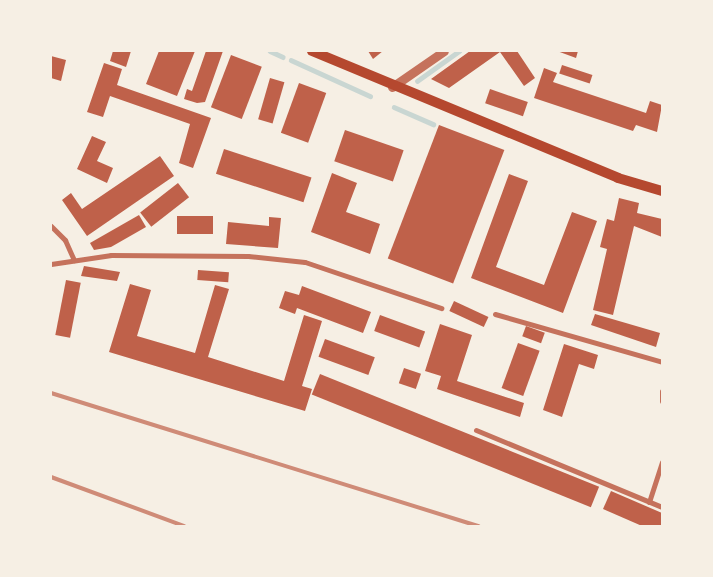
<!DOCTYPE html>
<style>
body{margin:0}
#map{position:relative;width:713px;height:577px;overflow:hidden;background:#f6efe4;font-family:Bitter,serif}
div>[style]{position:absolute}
.stream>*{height:4.5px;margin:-2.25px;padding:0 2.25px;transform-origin:2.25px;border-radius:2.25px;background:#c9d6d2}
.building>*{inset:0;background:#bf614a;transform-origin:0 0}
.minor>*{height:5px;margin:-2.5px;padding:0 2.5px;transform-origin:2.5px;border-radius:2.5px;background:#c5725c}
.tertiary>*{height:9px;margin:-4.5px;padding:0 4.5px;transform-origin:4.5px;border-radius:4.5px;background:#c5725c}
.secondary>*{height:10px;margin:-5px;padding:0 5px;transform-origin:5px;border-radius:5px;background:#b5482f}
.rail>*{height:4px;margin:-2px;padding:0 2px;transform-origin:2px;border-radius:2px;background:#cf8b77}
span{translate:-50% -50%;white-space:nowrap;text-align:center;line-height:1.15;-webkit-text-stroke:5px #f6efe4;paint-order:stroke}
.frame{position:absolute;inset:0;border:52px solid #f6efe4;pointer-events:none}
</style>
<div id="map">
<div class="stream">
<div style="left:270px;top:51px;width:14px;rotate:25deg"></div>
<div style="left:291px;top:60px;width:87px;rotate:24.5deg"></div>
<div style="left:417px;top:81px;width:52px;rotate:-35.5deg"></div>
<div style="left:394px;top:107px;width:43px;rotate:23.6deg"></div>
</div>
<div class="building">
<div style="clip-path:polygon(113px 51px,131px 51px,126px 67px,110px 61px)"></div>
<div style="clip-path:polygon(159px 51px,195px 51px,177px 96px,146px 84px)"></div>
<div style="clip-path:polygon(206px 51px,223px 51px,205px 102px,197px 103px,184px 99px,187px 89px,192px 91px)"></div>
<div style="clip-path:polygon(368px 51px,383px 51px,373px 59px)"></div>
<div style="clip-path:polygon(470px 51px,517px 51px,535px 78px,524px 86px,500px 52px,449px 88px,431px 79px)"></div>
<div style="clip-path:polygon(557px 51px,578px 51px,576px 58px)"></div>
<div style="left:231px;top:55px;width:33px;height:56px;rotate:21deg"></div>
<div style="clip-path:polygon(51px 56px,66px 60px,61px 81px,51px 78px)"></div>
<div style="clip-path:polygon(104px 63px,122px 69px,117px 85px,211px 118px,193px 168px,179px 163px,190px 124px,110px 96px,103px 117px,87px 112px)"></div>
<div style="left:562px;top:65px;width:32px;height:9px;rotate:18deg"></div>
<div style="clip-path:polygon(544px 68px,557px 73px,553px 82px,646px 113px,650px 101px,662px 105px,657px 132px,636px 125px,633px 131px,534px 98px)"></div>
<div style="left:270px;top:78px;width:15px;height:43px;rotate:16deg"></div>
<div style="left:299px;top:83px;width:29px;height:53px;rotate:20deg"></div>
<div style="left:490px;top:89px;width:40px;height:15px;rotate:19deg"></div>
<div style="left:439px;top:125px;width:70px;height:143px;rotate:21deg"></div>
<div style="left:345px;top:130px;width:62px;height:33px;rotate:19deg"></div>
<div style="clip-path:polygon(92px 136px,106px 142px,97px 161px,113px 168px,107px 183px,77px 169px)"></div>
<div style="left:224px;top:149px;width:92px;height:26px;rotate:18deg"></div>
<div style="clip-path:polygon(160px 156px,174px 176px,87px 236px,62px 200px,71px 193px,82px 209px)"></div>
<div style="clip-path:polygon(332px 173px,357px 183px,346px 212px,380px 224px,370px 254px,311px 232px)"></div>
<div style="clip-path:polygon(509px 174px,528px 181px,496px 267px,544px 285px,572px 212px,597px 221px,563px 313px,471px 278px)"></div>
<div style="left:178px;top:183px;width:18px;height:48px;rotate:52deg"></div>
<div style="clip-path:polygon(619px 198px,639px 203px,637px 213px,662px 219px,662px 237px,634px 226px,613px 315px,593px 310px,607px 249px,600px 247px,607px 219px,614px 221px)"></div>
<div style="clip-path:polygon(139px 215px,146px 227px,111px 247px,94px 250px,90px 243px)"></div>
<div style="left:177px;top:216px;width:36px;height:18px"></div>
<div style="clip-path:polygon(269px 217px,281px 218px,278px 248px,226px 244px,228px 222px,269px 226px)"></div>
<div style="clip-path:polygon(84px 266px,120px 272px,117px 281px,81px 276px)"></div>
<div style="left:198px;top:270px;width:31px;height:10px;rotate:4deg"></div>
<div style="left:66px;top:280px;width:15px;height:56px;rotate:11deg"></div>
<div style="clip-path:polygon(130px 284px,151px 290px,137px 336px,195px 353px,215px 285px,229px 289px,208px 357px,284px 381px,304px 315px,322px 321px,302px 386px,312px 389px,305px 411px,109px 352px)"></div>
<div style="clip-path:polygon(302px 286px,371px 312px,363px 333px,297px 308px,295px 314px,279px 308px,285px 291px,299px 295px)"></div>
<div style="left:454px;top:301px;width:38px;height:11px;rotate:25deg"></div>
<div style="clip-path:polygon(595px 314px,660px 333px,656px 347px,591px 325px)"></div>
<div style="left:380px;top:315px;width:48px;height:17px;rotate:20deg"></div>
<div style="clip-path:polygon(440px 324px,472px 335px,457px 381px,524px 403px,520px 417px,437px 389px,441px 376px,425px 371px)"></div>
<div style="left:526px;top:326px;width:20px;height:11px;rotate:20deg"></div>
<div style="left:325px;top:339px;width:53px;height:19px;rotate:20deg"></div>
<div style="left:518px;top:343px;width:23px;height:48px;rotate:20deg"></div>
<div style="clip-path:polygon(564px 344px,598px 355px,594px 369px,579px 364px,562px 417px,543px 410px)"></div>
<div style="left:404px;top:368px;width:18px;height:16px;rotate:19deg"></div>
<div style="left:320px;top:374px;width:301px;height:22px;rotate:22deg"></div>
<div style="clip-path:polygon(611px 491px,662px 513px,662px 526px,642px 526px,603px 509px)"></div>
</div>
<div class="minor">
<div style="left:51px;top:226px;width:20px;rotate:45deg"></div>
<div style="left:65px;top:240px;width:22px;rotate:66deg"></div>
<div style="left:51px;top:264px;width:61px;rotate:-8.5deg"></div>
<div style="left:111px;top:255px;width:137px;rotate:0.4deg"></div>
<div style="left:248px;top:256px;width:57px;rotate:6deg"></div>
<div style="left:305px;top:262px;width:144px;rotate:18.7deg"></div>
<div style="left:495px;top:314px;width:174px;rotate:16deg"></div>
<div style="left:662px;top:391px;width:10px;rotate:90deg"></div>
<div style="left:476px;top:430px;width:201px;rotate:22.5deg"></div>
<div style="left:649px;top:502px;width:42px;rotate:-72deg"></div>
</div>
<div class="tertiary">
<div style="left:392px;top:87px;width:63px;rotate:-34.7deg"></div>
</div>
<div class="secondary">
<div style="left:312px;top:51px;width:331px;rotate:22.5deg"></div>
<div style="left:618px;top:178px;width:46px;rotate:16.5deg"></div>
</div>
<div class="rail">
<div style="left:51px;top:393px;width:448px;rotate:17.3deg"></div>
<div style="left:51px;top:477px;width:142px;rotate:20.2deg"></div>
</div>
<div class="frame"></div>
</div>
